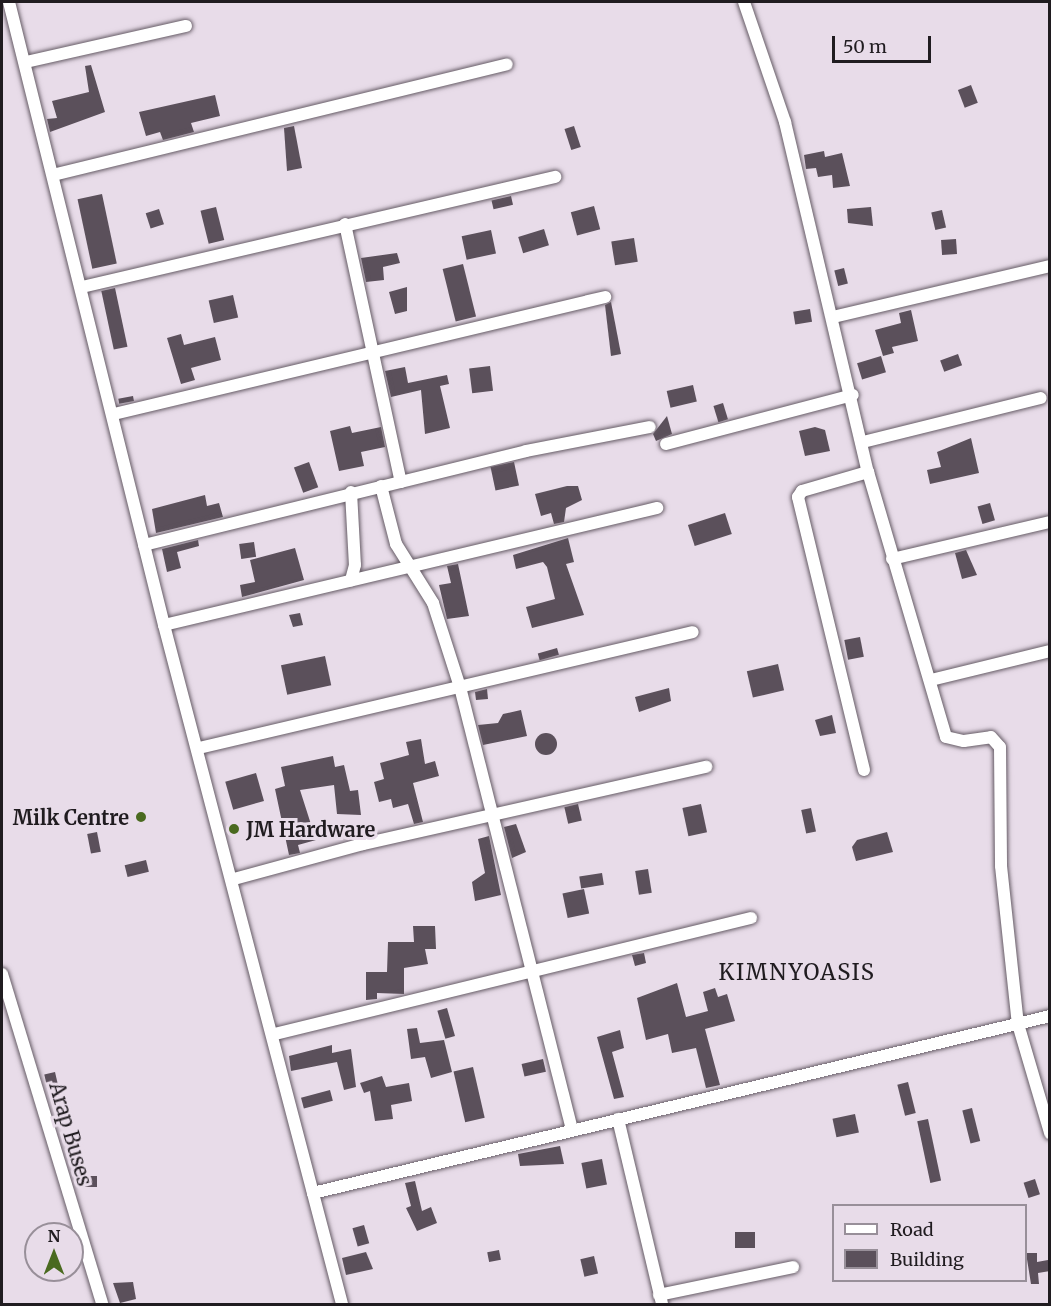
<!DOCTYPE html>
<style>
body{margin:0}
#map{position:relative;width:1051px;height:1306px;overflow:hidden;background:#e8dce9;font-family:Merriweather,serif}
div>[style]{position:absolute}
.building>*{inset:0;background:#5b505b;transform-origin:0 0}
.round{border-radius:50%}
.roads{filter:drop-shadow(0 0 2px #665c66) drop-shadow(0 0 2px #665c66)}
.minor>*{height:12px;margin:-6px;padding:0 6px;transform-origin:6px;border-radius:6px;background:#fff}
.dots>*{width:16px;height:16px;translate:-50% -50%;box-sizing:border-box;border:3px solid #e8dce9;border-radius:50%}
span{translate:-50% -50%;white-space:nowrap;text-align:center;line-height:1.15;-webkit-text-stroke:6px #e8dce9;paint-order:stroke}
.poi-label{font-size:20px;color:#201c20;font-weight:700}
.right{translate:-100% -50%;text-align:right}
.left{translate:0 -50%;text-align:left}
.street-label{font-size:20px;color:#201c20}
.quarter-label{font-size:22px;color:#201c20;letter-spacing:1.5px}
.frame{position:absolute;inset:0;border:3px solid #201c20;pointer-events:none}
.legend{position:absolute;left:832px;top:1204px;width:195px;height:78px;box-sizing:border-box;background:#e8dce9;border:2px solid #988f99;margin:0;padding:8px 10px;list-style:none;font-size:18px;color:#201c20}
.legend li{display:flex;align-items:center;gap:12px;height:30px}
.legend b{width:30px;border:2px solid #988f99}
.north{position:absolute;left:24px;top:1222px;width:60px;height:60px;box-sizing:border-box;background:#e8dce9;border:2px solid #988f99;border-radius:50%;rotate:0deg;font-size:16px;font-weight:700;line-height:24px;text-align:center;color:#201c20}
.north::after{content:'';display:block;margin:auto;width:21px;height:27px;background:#4a6a20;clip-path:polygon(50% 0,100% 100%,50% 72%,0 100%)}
.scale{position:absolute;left:832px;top:36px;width:99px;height:27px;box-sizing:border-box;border:3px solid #201c20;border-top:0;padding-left:8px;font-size:18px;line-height:21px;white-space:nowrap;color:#201c20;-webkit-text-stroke:4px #e8dce9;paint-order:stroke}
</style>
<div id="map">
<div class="building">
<div style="clip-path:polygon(91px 65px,105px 112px,50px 132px,47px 119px,57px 118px,52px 101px,89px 92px,85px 66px)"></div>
<div style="left:971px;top:85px;width:19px;height:14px;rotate:69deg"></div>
<div style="clip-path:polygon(215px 95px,220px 116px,191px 123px,194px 132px,163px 140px,160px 132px,146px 136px,139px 112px)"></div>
<div style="clip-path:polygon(294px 126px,302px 168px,287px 171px,284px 128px)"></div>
<div style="left:574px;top:126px;width:22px;height:10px;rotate:72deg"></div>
<div style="clip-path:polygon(824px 151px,825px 157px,842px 153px,850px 186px,833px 188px,832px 175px,818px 177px,816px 168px,806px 169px,804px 155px)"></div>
<div style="left:102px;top:194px;width:71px;height:25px;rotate:78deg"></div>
<div style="left:511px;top:196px;width:9px;height:20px;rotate:77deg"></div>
<div style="left:594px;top:206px;width:24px;height:24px;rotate:75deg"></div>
<div style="left:216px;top:207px;width:34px;height:16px;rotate:76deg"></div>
<div style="clip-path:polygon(871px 207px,873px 226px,848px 223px,847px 209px)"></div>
<div style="left:159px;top:209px;width:16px;height:14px;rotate:72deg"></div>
<div style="left:942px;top:210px;width:18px;height:11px;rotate:77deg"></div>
<div style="left:544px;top:229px;width:17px;height:27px;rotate:73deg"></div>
<div style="left:491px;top:230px;width:24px;height:30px;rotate:78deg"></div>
<div style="left:634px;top:238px;width:24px;height:23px;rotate:81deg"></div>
<div style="left:956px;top:239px;width:15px;height:15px;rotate:86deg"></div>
<div style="clip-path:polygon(397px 253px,400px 263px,383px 267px,384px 280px,366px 282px,361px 258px)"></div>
<div style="left:463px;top:264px;width:54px;height:21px;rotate:76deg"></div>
<div style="left:844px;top:268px;width:16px;height:10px;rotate:76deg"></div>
<div style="clip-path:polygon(407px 287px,407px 311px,395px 314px,389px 292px)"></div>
<div style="left:115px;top:288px;width:60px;height:14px;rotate:78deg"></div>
<div style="left:233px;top:295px;width:23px;height:25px;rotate:77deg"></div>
<div style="clip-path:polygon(611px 302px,621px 354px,611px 356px,605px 305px)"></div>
<div style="left:810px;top:309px;width:13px;height:17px;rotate:81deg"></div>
<div style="clip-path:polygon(911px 310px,918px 341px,892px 347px,894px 353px,883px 356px,875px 330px,901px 323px,899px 313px)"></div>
<div style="clip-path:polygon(181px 334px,184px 345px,215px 337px,221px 360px,191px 368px,195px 380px,181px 384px,167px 338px)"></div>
<div style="left:958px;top:354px;width:12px;height:19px;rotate:70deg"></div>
<div style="left:881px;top:356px;width:17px;height:25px;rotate:73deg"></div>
<div style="left:490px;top:366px;width:25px;height:21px;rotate:83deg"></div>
<div style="clip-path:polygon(405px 367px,408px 383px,447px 375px,449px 384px,440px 386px,450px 428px,425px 434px,421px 390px,391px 397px,385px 371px)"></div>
<div style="left:693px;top:385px;width:17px;height:27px;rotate:77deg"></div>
<div style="left:133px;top:396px;width:5px;height:15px;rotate:79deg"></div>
<div style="left:723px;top:403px;width:17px;height:10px;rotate:73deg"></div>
<div style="clip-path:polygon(667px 416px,672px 434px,656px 441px,653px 434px)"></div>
<div style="clip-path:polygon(350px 426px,352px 433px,381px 427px,385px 447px,361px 452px,364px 466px,339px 471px,330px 431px)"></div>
<div style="clip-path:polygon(815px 427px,825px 430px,830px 451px,805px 456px,799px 431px)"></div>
<div style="clip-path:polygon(971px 438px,979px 473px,930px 484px,927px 470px,941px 467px,937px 452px)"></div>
<div style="left:309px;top:462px;width:27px;height:16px;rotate:70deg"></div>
<div style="left:514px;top:462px;width:24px;height:24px;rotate:78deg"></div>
<div style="clip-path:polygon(567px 486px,578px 486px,582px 500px,566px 508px,564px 522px,554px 524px,551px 513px,541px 516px,535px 494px)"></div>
<div style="clip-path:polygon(205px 495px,207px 506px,219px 503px,223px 517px,156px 533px,152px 509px)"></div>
<div style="left:990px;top:503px;width:18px;height:13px;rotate:74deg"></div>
<div style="left:725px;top:513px;width:22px;height:39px;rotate:72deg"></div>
<div style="clip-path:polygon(568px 538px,574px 562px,566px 564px,584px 615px,532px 628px,526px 607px,555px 599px,547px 567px,543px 562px,516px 569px,513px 555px)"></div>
<div style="clip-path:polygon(198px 540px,199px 546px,177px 552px,181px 568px,167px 572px,162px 549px)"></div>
<div style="left:254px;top:542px;width:15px;height:15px;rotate:82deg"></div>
<div style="clip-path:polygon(295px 548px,304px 580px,242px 597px,240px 585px,255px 582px,250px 560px)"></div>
<div style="clip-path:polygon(966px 550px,977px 575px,962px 579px,955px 553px)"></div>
<div style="clip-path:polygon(458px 564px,469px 616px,447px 619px,439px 585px,451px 583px,447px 566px)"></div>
<div style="clip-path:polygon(300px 613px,303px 625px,293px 627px,289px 615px)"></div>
<div style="left:860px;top:637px;width:20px;height:16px;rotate:79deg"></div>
<div style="left:557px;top:648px;width:7px;height:20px;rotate:74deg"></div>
<div style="left:325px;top:656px;width:30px;height:45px;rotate:78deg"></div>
<div style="left:778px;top:664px;width:27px;height:32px;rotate:77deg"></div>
<div style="clip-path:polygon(669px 688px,671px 701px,639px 712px,635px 697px)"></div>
<div style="clip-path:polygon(487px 689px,488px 699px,476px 700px,475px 692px)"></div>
<div style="clip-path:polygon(521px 710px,527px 736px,483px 745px,478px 725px,498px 723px,503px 714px)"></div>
<div style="clip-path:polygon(832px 715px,836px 733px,820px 736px,815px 720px)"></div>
<div class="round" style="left:535px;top:733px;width:22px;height:22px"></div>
<div style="clip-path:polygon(421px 739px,425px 764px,435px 761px,439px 776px,413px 783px,423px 822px,414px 824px,408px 804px,393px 808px,391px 799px,379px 802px,374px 782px,384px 779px,380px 763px,409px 755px,406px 742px)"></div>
<div style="clip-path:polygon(333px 756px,335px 767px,344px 765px,350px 791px,358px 790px,361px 815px,337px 814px,334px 785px,300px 790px,316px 840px,298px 845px,300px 853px,289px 855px,275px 789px,285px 786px,281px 767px)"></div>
<div style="left:256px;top:773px;width:29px;height:32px;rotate:74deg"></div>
<div style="left:578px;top:804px;width:17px;height:14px;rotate:77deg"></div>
<div style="left:701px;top:804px;width:29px;height:19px;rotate:78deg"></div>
<div style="left:811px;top:808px;width:24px;height:10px;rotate:78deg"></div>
<div style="clip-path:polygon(516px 824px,526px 852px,512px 858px,504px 827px)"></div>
<div style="left:97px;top:832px;width:20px;height:10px;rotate:79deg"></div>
<div style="clip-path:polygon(887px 832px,893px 852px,856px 861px,852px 847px,857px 840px)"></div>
<div style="clip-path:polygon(489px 836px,501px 895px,475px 901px,472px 882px,485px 873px,478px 839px)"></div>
<div style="left:146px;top:860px;width:12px;height:22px;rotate:76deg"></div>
<div style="left:648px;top:869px;width:24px;height:13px;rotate:81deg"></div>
<div style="left:602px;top:873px;width:12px;height:23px;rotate:81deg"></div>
<div style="left:584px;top:889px;width:25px;height:22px;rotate:78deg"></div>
<div style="clip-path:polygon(413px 926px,435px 926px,436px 949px,425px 949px,428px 964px,404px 968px,404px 994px,377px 993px,377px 999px,366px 1000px,366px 972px,387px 972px,388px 942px,414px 942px)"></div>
<div style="clip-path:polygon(644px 953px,646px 963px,635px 966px,632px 955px)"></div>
<div style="clip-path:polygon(677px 983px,686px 1017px,708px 1011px,703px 992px,715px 988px,718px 997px,727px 994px,735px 1021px,705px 1029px,720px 1085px,706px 1088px,696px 1048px,672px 1053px,668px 1034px,646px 1040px,637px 998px)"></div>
<div style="left:447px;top:1008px;width:29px;height:10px;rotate:74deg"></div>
<div style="clip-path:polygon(417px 1028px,420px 1043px,444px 1040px,452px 1072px,431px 1078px,425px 1057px,411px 1059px,407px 1029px)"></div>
<div style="clip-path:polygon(620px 1030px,624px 1048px,612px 1052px,624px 1097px,614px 1099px,597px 1037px)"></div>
<div style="clip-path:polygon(332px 1045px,332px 1053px,351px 1049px,356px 1087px,344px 1090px,337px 1062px,291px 1071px,289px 1056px)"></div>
<div style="left:543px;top:1059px;width:13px;height:22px;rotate:77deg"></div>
<div style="left:473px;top:1067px;width:52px;height:20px;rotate:77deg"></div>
<div style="left:55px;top:1072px;width:13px;height:11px;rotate:77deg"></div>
<div style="clip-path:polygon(382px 1076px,386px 1087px,409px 1083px,412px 1101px,391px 1105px,393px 1119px,375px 1121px,370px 1091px,364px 1093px,360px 1083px)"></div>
<div style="left:908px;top:1082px;width:32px;height:11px;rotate:76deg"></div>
<div style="left:330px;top:1090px;width:11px;height:30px;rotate:75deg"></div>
<div style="left:972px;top:1108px;width:34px;height:10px;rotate:76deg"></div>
<div style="left:855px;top:1114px;width:19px;height:23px;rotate:78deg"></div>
<div style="left:928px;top:1119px;width:63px;height:11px;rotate:78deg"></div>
<div style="clip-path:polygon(560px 1146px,564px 1164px,520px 1166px,518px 1154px)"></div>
<div style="left:602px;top:1159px;width:26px;height:21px;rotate:79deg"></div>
<div style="left:97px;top:1176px;width:11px;height:15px;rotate:90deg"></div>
<div style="left:1035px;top:1179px;width:16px;height:12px;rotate:72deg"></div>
<div style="clip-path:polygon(415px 1181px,422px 1211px,431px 1207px,437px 1223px,417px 1231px,406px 1208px,411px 1206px,405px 1183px)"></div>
<div style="left:364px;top:1225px;width:19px;height:12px;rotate:74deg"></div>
<div style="left:735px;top:1232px;width:20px;height:16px"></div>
<div style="left:499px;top:1250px;width:10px;height:12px;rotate:79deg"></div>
<div style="clip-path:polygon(366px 1252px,373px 1269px,346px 1275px,342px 1258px)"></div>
<div style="clip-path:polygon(1026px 1253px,1037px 1253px,1037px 1262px,1048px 1260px,1050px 1271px,1038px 1273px,1039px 1284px,1031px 1284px)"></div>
<div style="left:594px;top:1256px;width:18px;height:14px;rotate:77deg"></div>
<div style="clip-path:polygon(133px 1282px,136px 1299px,120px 1303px,113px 1283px)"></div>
</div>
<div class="roads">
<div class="minor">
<div style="left:9px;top:2px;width:642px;rotate:76.03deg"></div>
<div style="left:164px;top:625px;width:702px;rotate:75.31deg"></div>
<div style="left:744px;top:2px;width:127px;rotate:71.1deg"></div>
<div style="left:785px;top:122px;width:360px;rotate:76.7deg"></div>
<div style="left:868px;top:472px;width:276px;rotate:73.6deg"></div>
<div style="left:946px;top:737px;width:18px;rotate:13deg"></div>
<div style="left:964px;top:741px;width:27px;rotate:-8deg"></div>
<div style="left:991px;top:737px;width:13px;rotate:48deg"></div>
<div style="left:1000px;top:747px;width:119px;rotate:89.5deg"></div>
<div style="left:1001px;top:866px;width:159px;rotate:83.9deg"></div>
<div style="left:1018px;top:1024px;width:114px;rotate:73.6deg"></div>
<div style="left:26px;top:62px;width:164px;rotate:-12.7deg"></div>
<div style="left:53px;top:175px;width:467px;rotate:-13.7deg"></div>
<div style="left:345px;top:224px;width:264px;rotate:77.8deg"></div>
<div style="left:82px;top:287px;width:486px;rotate:-13.1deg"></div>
<div style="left:833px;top:317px;width:223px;rotate:-13.2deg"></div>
<div style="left:114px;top:414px;width:505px;rotate:-13.4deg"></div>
<div style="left:863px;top:442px;width:183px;rotate:-13.9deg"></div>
<div style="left:666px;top:444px;width:193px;rotate:-14.7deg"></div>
<div style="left:381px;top:486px;width:60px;rotate:75.5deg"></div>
<div style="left:396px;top:544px;width:70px;rotate:57.9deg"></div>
<div style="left:433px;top:603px;width:88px;rotate:72.2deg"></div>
<div style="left:460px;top:687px;width:454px;rotate:75.8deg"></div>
<div style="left:351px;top:492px;width:73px;rotate:86.9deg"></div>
<div style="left:355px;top:565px;width:16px;rotate:105deg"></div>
<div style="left:144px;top:545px;width:393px;rotate:-13.8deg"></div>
<div style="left:526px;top:451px;width:126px;rotate:-11deg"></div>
<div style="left:892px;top:559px;width:162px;rotate:-13.2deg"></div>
<div style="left:164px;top:625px;width:507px;rotate:-13.35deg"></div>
<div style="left:931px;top:680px;width:122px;rotate:-13.7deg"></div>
<div style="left:199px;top:748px;width:507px;rotate:-13.21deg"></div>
<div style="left:864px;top:770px;width:281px;rotate:-103.6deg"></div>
<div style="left:798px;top:497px;width:7px;rotate:-56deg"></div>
<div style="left:802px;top:491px;width:69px;rotate:-16.1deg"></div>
<div style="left:234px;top:879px;width:134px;rotate:-15.2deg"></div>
<div style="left:363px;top:844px;width:352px;rotate:-12.7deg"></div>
<div style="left:2px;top:974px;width:345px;rotate:73.1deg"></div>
<div style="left:275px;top:1034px;width:490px;rotate:-13.7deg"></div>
<div style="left:618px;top:1119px;width:190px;rotate:76.6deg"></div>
<div style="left:313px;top:1193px;width:758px;rotate:-13.5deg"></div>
<div style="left:659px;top:1295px;width:137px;rotate:-11.8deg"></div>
</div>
</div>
<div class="dots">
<div style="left:141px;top:817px;background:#4a6a20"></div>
<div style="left:234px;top:829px;background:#4a6a20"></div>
</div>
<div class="poi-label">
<span class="right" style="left:129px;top:817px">Milk Centre</span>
<span class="left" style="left:246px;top:829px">JM Hardware</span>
</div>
<div class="street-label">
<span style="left:71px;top:1134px;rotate:74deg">Arap Buses</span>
</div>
<div class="quarter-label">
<span style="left:797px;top:973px">KIMNYOASIS</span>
</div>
<div class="frame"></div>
<ul class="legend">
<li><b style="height:8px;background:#fff"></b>Road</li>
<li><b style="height:16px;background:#5b505b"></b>Building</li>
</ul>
<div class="north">N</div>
<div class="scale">50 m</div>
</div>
